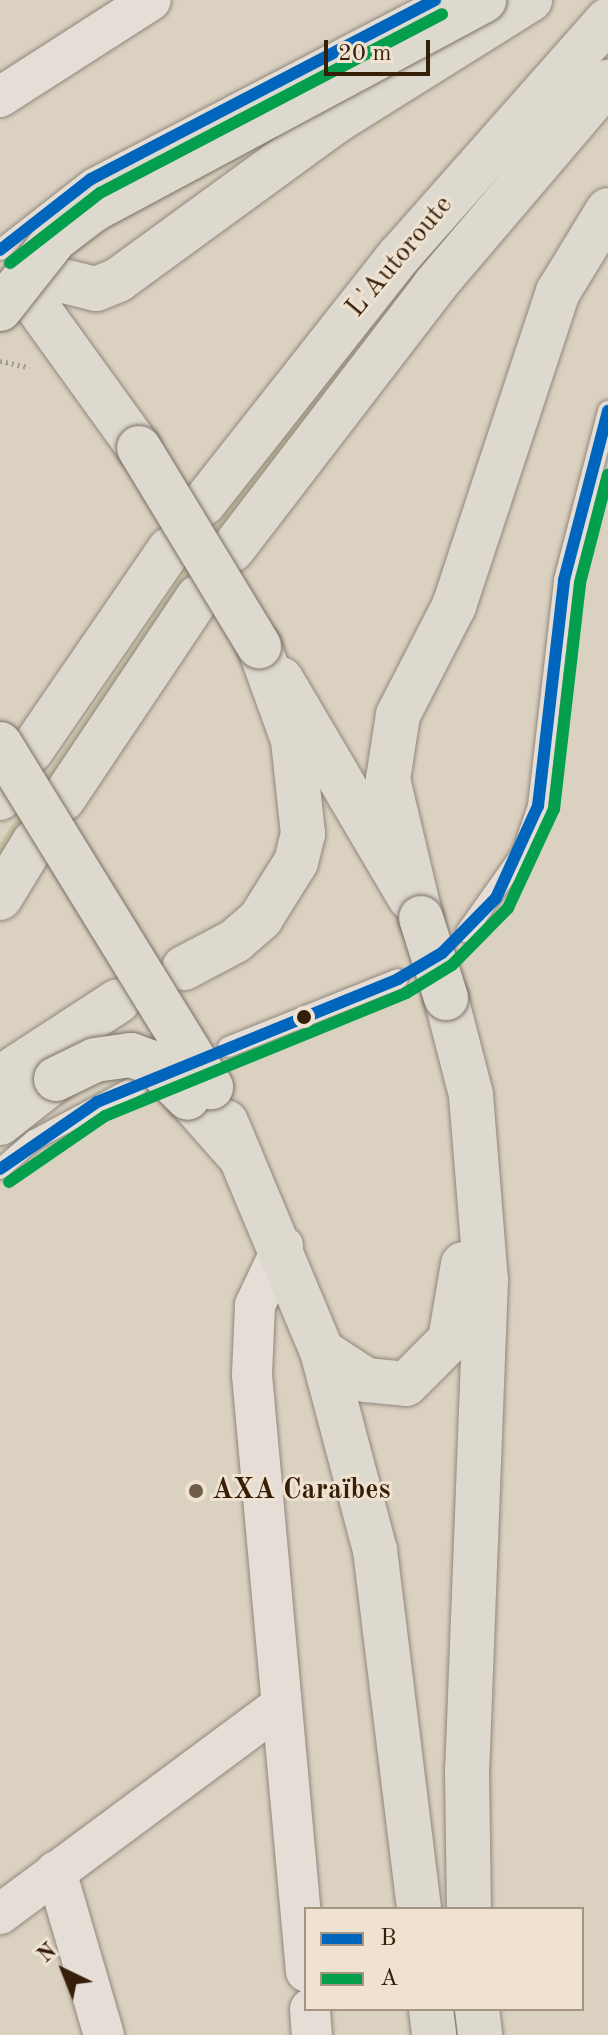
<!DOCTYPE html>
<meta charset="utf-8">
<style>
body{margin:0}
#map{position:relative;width:608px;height:2035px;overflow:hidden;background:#dbd1c1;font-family:"Old Standard TT",serif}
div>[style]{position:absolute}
.green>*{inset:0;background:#c8c5a3}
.path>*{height:5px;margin-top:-2.5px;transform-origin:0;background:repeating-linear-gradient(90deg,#a39c94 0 2px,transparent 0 6px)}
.roads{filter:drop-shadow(0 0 2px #90877c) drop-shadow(0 0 2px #90877c)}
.lane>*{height:20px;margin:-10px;padding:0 10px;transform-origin:10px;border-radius:10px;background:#e4ded6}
.street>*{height:40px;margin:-20px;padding:0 20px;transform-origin:20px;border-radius:20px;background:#e4ded6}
.primary>*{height:44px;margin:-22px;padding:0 22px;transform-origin:22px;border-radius:22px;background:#ded9cf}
.highway>*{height:44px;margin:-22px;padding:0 22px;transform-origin:22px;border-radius:22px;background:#ded9cf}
.bridges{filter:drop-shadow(0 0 2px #786f64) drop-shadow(0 0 2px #786f64)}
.primary-bridge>*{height:44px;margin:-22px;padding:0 22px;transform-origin:22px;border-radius:22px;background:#ded9cf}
.highway-bridge>*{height:44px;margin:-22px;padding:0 22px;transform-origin:22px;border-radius:22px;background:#ded9cf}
.bus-1>*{height:12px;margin:-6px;padding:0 6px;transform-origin:6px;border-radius:6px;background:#0065bd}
.bus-2>*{height:12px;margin:-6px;padding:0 6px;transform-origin:6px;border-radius:6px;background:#039f4d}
.dots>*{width:22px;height:22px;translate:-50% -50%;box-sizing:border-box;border:4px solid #efe2d0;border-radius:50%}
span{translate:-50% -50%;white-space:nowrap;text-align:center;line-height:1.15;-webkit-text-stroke:6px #efe2d0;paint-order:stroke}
.street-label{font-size:28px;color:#361f08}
.poi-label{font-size:28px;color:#361f08;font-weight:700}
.left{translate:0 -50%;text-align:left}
.legend{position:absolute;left:304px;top:1907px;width:280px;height:104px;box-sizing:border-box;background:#efe2d0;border:2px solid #a59480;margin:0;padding:10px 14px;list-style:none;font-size:24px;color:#361f08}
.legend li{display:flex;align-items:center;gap:16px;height:40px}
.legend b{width:40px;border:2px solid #a59480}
.north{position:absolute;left:24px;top:1931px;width:80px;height:80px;-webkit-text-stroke:6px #efe2d0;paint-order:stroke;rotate:317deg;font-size:22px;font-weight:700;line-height:32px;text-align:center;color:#361f08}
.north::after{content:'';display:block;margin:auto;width:28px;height:36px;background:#361f08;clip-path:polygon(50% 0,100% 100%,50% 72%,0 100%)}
.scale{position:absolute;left:324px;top:40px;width:106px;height:36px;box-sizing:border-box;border:4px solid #361f08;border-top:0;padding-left:10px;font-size:24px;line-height:28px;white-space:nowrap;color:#361f08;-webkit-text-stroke:6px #efe2d0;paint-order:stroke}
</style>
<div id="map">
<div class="green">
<div style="clip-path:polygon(603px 56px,0 866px,0 843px,237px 495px,405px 278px)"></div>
</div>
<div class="path">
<div style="left:0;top:361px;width:30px;rotate:12deg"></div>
</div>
<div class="roads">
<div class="lane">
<div style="left:0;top:250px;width:115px;rotate:-38deg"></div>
<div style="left:91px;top:179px;width:388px;rotate:-27.5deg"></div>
<div style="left:466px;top:932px;width:97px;rotate:-54.7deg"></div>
<div style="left:522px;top:853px;width:50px;rotate:-71.2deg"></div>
<div style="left:538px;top:806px;width:227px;rotate:-83.4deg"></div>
<div style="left:564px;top:580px;width:175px;rotate:-75.4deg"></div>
<div style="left:228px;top:1047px;width:183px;rotate:-21.8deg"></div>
<div style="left:0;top:1169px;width:45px;rotate:-40.5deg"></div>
<div style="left:34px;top:1140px;width:121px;rotate:-28deg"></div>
</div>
<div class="street">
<div style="left:0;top:97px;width:179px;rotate:-32.7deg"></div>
<div style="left:283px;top:1246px;width:65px;rotate:115.4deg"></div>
<div style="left:255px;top:1305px;width:70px;rotate:92.5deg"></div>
<div style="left:252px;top:1375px;width:599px;rotate:84.83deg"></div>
<div style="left:56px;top:1871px;width:171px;rotate:73.7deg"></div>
<div style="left:0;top:1914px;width:347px;rotate:-36.6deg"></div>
<div style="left:310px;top:2009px;width:26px;rotate:86deg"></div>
</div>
<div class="primary">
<div style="left:30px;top:297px;width:186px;rotate:54.2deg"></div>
<div style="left:281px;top:679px;width:254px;rotate:59.5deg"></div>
<div style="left:446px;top:998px;width:100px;rotate:75.5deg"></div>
<div style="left:471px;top:1095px;width:186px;rotate:85.4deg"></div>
<div style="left:486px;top:1280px;width:490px;rotate:92.2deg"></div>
<div style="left:467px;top:1770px;width:139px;rotate:89.2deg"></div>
<div style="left:226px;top:1122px;width:248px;rotate:67.3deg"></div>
<div style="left:322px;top:1351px;width:206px;rotate:75.1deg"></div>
<div style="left:375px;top:1550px;width:362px;rotate:83deg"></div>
<div style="left:322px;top:1351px;width:53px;rotate:33.4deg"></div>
<div style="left:366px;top:1380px;width:40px;rotate:5.7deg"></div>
<div style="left:406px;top:1384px;width:62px;rotate:-45deg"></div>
<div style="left:450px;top:1340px;width:77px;rotate:-80.3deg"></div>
<div style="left:431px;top:2009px;width:26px;rotate:83deg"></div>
<div style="left:477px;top:2009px;width:26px;rotate:83deg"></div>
</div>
<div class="highway">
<div style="left:47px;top:277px;width:50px;rotate:13.8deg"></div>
<div style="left:96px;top:289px;width:24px;rotate:-22deg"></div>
<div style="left:118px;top:280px;width:270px;rotate:-36.1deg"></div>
<div style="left:336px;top:121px;width:229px;rotate:-32deg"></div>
<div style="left:203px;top:504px;width:316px;rotate:-51.7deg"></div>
<div style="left:399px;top:256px;width:315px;rotate:-48.5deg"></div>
<div style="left:232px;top:550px;width:334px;rotate:-52.5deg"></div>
<div style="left:435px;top:285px;width:267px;rotate:-49.6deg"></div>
<div style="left:31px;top:751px;width:245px;rotate:-55.5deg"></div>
<div style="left:0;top:798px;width:7px;rotate:-56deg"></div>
<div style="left:63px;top:799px;width:243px;rotate:-56.2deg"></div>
<div style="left:0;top:898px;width:66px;rotate:-58.7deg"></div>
<div style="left:421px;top:918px;width:143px;rotate:-103.4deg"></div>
<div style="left:388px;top:779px;width:65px;rotate:-81.1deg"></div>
<div style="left:398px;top:715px;width:123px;rotate:-62.8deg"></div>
<div style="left:454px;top:606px;width:331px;rotate:-71.7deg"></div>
<div style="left:558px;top:292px;width:96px;rotate:-58.6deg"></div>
<div style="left:184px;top:968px;width:58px;rotate:-27.9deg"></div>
<div style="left:235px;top:941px;width:35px;rotate:-41deg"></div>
<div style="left:261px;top:918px;width:66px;rotate:-58deg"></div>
<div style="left:296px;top:862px;width:29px;rotate:-76deg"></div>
<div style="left:303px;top:834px;width:95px;rotate:-96.1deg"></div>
<div style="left:293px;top:740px;width:100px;rotate:-109.9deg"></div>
<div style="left:0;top:1078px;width:141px;rotate:-33.1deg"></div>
<div style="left:188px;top:1098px;width:80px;rotate:48.5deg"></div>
<div style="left:0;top:1123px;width:71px;rotate:-38.2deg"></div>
</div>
</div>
<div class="bridges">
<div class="primary-bridge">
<div style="left:139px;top:448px;width:232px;rotate:58.8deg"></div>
<div style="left:0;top:744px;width:403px;rotate:58.4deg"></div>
<div style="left:421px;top:918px;width:84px;rotate:72.6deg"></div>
</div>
<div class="highway-bridge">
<div style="left:0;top:309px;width:89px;rotate:-51.8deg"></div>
<div style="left:55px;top:239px;width:48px;rotate:-37.3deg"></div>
<div style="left:93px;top:210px;width:444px;rotate:-28.2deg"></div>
<div style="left:56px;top:1079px;width:43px;rotate:-26deg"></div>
<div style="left:95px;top:1060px;width:36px;rotate:-8deg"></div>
<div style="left:131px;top:1055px;width:23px;rotate:20deg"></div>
<div style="left:153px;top:1063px;width:49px;rotate:45deg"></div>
</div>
</div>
<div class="bus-1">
<div style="left:0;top:250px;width:115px;rotate:-38deg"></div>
<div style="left:91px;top:179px;width:388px;rotate:-27.5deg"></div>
<div style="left:0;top:1169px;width:118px;rotate:-34.6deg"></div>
<div style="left:97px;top:1102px;width:325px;rotate:-22.2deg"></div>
<div style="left:398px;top:979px;width:51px;rotate:-30.6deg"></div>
<div style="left:442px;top:953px;width:77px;rotate:-45.5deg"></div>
<div style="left:496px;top:898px;width:101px;rotate:-65.5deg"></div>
<div style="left:538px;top:806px;width:227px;rotate:-83.4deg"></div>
<div style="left:564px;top:580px;width:175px;rotate:-75.4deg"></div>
</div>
<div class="bus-2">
<div style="left:10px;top:263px;width:114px;rotate:-37.9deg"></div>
<div style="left:100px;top:193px;width:386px;rotate:-27.6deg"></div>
<div style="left:9px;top:1182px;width:116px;rotate:-34.5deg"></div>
<div style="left:105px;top:1116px;width:325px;rotate:-22.2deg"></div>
<div style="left:406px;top:993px;width:54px;rotate:-31.3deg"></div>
<div style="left:452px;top:965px;width:80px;rotate:-45.5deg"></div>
<div style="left:508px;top:908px;width:109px;rotate:-65.1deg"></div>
<div style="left:554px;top:809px;width:227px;rotate:-83.4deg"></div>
<div style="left:580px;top:583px;width:112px;rotate:-75.5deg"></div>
</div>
<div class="dots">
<div style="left:304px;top:1017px;background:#361f08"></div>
<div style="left:196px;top:1491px;background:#705d49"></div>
</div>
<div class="street-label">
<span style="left:400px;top:257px;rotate:-50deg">L'Autoroute</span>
</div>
<div class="poi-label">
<span class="left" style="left:212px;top:1491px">AXA Caraïbes</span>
</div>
<ul class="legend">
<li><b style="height:10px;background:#0065bd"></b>B</li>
<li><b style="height:10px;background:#039f4d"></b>A</li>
</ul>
<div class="north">N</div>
<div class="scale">20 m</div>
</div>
